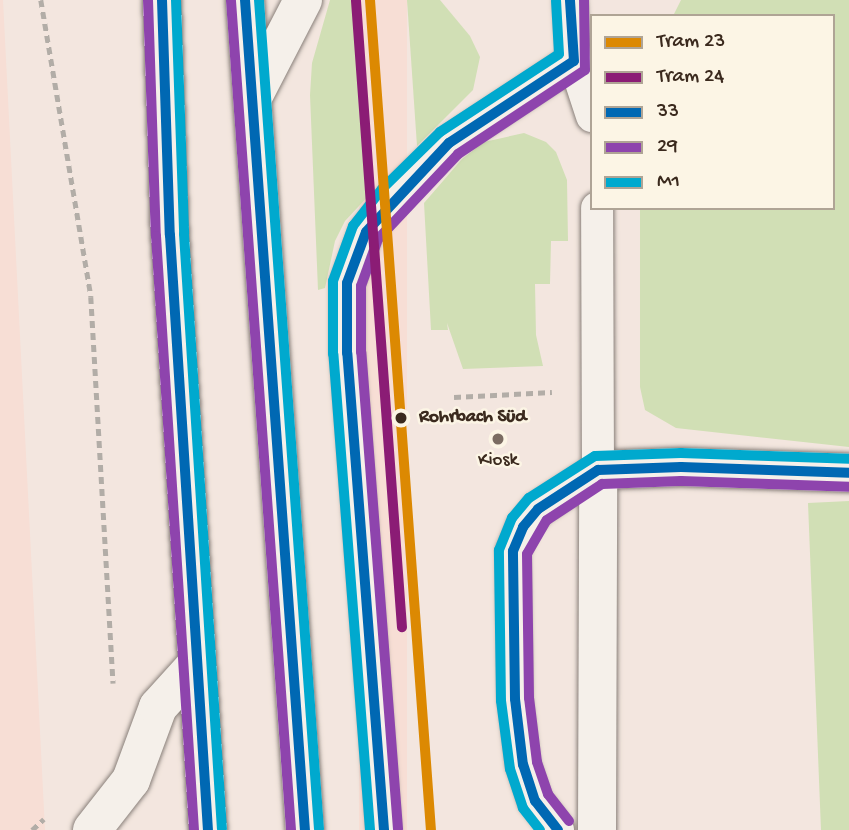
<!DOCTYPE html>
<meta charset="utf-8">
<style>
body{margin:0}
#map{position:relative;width:849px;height:830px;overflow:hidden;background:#f3e6df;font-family:"Gochi Hand",sans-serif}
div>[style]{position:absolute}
.built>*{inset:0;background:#f7ded5;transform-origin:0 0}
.green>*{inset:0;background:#d1dfb5}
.path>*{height:4.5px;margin-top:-2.25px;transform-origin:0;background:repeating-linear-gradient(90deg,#b2ada7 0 7px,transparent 0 12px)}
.roads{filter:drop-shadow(0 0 2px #89807a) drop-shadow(0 0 2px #89807a)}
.lane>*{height:32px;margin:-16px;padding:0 16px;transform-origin:16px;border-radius:16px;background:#f5f0ea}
.street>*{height:38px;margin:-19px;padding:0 19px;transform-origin:19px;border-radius:19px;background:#f5f0ea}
.secondary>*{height:38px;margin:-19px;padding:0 19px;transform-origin:19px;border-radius:19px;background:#f5f0ea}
.bus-1>*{height:10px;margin:-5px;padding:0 5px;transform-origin:5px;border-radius:5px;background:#0068b3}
.bus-2>*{height:10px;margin:-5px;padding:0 5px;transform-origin:5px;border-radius:5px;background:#8e44ad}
.bus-3>*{height:10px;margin:-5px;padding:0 5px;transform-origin:5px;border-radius:5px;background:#00a9ce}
.tram-1>*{height:10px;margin:-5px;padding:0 5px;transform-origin:5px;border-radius:5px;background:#dc8902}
.tram-2>*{height:10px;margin:-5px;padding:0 5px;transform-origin:5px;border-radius:5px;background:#8b1c75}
.dots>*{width:19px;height:19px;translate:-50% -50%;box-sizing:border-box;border:4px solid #fcf5e5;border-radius:50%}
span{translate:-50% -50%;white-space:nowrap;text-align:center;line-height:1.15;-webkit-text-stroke:5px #fcf5e5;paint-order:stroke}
.stop-label{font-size:19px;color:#3b2a1e;font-weight:700}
.left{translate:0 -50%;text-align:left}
.poi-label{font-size:19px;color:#3b2a1e}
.legend{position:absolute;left:590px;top:14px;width:245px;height:196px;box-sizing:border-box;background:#fcf5e5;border:2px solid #afa495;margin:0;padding:9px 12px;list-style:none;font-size:21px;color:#3b2a1e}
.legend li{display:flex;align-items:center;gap:14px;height:35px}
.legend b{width:35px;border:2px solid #afa495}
</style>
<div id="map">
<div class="built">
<div style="clip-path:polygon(0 0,3px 0,45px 830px,0 830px)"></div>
<div style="left:359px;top:0;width:48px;height:832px"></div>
</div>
<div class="green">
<div style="clip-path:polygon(330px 0,359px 0,373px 191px,345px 221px,335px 241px,325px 288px,318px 290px,310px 95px,312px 63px)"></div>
<div style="clip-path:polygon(407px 0,440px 0,470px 36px,480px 57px,473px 90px,417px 146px)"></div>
<div style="clip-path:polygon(681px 0,849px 0,849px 447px,676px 428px,645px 410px,640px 387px,640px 208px,833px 208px,833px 16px,673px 16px)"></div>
<div style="clip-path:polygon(524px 133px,546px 142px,556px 152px,567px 180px,568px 241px,551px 241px,550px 284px,535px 284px,536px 335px,543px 366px,463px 369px,447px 323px,448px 330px,431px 330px,424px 203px,462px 159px,484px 142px)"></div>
<div style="clip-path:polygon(849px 501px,849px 830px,821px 830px,808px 503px)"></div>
</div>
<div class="path">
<div style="left:41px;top:0;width:301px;rotate:80.4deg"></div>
<div style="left:91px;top:297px;width:387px;rotate:86.7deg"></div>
<div style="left:454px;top:397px;width:98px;rotate:-2.9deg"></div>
<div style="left:32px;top:830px;width:16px;rotate:-43deg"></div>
</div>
<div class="roads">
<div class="lane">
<div style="left:570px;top:0;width:61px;rotate:86.2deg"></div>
<div style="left:574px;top:61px;width:58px;rotate:71.9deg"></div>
<div style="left:384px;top:830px;width:478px;rotate:-94.4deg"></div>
<div style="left:347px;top:353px;width:70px;rotate:-90deg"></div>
<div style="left:347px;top:283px;width:54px;rotate:-69.6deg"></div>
<div style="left:366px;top:232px;width:42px;rotate:-51.8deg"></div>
<div style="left:392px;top:199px;width:80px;rotate:-44.5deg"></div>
<div style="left:449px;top:143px;width:149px;rotate:-33.3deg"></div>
<div style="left:558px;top:830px;width:37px;rotate:-128deg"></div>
<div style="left:535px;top:801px;width:38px;rotate:-108deg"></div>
<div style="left:523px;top:765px;width:66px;rotate:-96.9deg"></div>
<div style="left:515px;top:699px;width:148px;rotate:-90.8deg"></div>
<div style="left:513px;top:551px;width:26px;rotate:-67deg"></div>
<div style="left:523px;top:527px;width:23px;rotate:-50deg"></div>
<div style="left:538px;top:509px;width:72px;rotate:-33deg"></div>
<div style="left:598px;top:470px;width:262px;rotate:-90.2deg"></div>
</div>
<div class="street">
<div style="left:597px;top:830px;width:360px;rotate:-89.8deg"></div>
<div style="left:598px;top:470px;width:83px;rotate:-2.1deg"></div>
<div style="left:681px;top:467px;width:168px;rotate:2deg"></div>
</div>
<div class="secondary">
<div style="left:162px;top:0;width:235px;rotate:88.1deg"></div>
<div style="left:170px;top:235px;width:596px;rotate:86.35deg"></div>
<div style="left:245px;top:0;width:832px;rotate:85.87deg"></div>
<div style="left:253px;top:97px;width:109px;rotate:-62.7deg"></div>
<div style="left:92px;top:830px;width:63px;rotate:-52deg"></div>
<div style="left:131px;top:780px;width:78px;rotate:-69.7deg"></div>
<div style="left:158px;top:707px;width:57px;rotate:-47.9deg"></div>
</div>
</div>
<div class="bus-1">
<div style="left:162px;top:0;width:235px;rotate:88.1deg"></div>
<div style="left:170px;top:235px;width:596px;rotate:86.35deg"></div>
<div style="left:245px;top:0;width:832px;rotate:85.87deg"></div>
<div style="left:384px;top:830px;width:478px;rotate:-94.4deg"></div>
<div style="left:347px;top:353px;width:70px;rotate:-90deg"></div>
<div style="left:347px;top:283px;width:54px;rotate:-69.6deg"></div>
<div style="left:366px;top:232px;width:122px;rotate:-47deg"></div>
<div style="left:449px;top:143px;width:149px;rotate:-33.3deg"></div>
<div style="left:574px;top:61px;width:61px;rotate:-93.8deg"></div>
<div style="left:558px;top:830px;width:37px;rotate:-128deg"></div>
<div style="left:535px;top:801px;width:38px;rotate:-108deg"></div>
<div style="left:523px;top:765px;width:66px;rotate:-96.9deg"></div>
<div style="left:515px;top:699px;width:148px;rotate:-90.8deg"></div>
<div style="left:513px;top:551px;width:26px;rotate:-67deg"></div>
<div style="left:523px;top:527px;width:23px;rotate:-50deg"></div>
<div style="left:538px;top:509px;width:72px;rotate:-33deg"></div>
<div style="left:598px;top:470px;width:83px;rotate:-2.1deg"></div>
<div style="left:681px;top:467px;width:168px;rotate:2deg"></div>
</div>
<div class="bus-2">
<div style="left:148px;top:0;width:236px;rotate:88.1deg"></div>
<div style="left:156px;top:236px;width:595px;rotate:86.34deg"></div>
<div style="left:231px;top:1px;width:831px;rotate:85.86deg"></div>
<div style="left:569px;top:821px;width:34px;rotate:-128deg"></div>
<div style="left:548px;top:794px;width:34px;rotate:-109deg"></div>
<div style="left:537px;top:762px;width:64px;rotate:-97.1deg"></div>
<div style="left:529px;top:698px;width:144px;rotate:-90.8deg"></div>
<div style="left:527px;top:554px;width:39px;rotate:-60deg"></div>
<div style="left:547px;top:520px;width:66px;rotate:-33.2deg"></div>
<div style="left:602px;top:484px;width:79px;rotate:-2.2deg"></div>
<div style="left:681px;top:481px;width:168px;rotate:2deg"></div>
<div style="left:398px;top:829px;width:478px;rotate:-94.4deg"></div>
<div style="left:361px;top:352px;width:66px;rotate:-90deg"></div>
<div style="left:361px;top:286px;width:50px;rotate:-70.1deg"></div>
<div style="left:378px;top:239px;width:117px;rotate:-46.7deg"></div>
<div style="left:458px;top:154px;width:152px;rotate:-33.5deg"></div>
<div style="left:585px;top:70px;width:70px;rotate:-90.8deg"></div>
</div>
<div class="bus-3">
<div style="left:176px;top:0;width:234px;rotate:88deg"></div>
<div style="left:184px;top:234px;width:596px;rotate:86.35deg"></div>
<div style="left:259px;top:0;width:831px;rotate:85.86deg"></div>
<div style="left:370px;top:830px;width:477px;rotate:-94.4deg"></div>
<div style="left:333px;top:354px;width:73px;rotate:-90deg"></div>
<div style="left:333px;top:281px;width:59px;rotate:-70deg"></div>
<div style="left:353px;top:226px;width:47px;rotate:-51.9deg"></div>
<div style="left:382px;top:189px;width:81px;rotate:-44.5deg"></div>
<div style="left:440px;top:132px;width:142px;rotate:-33.2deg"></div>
<div style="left:559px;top:54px;width:53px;rotate:-93.2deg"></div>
<div style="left:540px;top:830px;width:28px;rotate:-128deg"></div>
<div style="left:523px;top:808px;width:41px;rotate:-108.4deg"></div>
<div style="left:510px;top:769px;width:69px;rotate:-97.5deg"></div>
<div style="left:501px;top:701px;width:151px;rotate:-90.8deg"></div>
<div style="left:499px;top:550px;width:35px;rotate:-68deg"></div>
<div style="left:512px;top:518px;width:26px;rotate:-50deg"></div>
<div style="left:529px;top:498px;width:78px;rotate:-32.5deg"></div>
<div style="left:595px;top:456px;width:86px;rotate:-2deg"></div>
<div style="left:681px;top:453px;width:168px;rotate:2deg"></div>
</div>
<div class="tram-1">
<div style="left:370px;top:0;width:832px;rotate:85.8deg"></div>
</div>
<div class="tram-2">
<div style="left:356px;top:1px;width:628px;rotate:85.8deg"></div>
</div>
<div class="dots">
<div style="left:401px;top:418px;background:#3b2a1e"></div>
<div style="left:498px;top:439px;background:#7b6c62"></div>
</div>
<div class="stop-label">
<span class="left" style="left:419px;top:418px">Rohrbach Süd</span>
</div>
<div class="poi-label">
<span style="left:498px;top:461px">Kiosk</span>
</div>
<ul class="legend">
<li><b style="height:9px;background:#dc8902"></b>Tram 23</li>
<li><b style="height:9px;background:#8b1c75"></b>Tram 24</li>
<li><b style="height:9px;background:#0068b3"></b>33</li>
<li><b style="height:9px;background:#8e44ad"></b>29</li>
<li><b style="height:9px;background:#00a9ce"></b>M1</li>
</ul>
</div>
